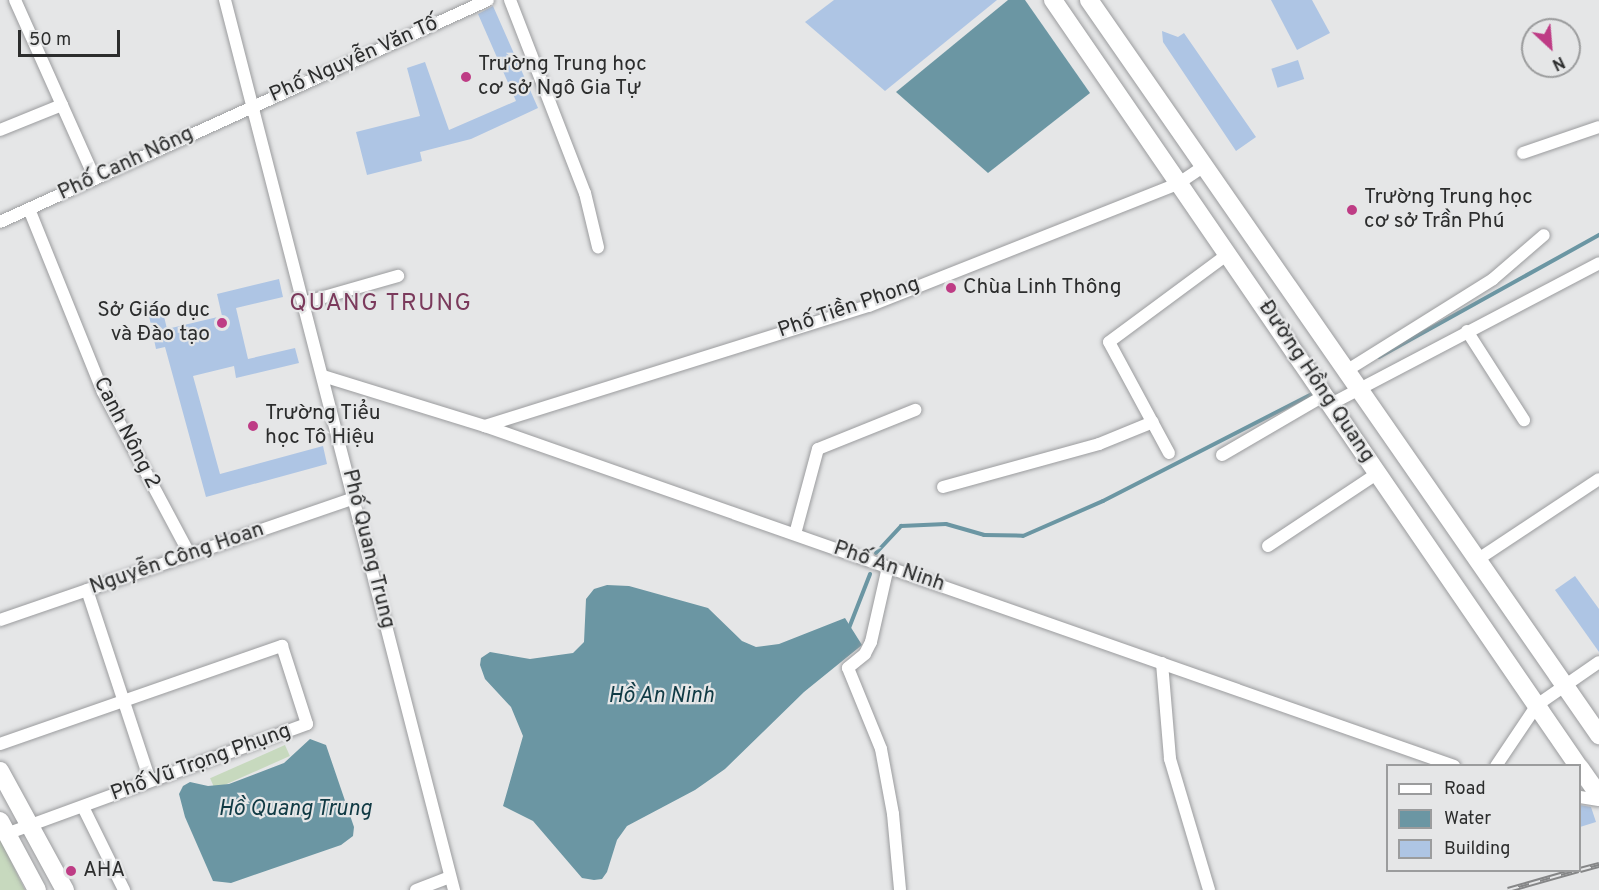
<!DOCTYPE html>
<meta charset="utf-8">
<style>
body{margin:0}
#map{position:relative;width:1599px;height:890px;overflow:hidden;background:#e5e6e7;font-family:Overpass,sans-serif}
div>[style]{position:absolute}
.green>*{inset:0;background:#c7d9be;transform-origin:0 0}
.water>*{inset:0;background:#6b96a3}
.stream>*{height:4px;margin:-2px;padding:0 2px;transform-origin:2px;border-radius:2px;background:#6b96a3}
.building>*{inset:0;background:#aec5e4;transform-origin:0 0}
.roads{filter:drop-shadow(0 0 2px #9b9c9e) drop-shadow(0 0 2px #9b9c9e)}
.street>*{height:12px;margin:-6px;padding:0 6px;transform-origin:6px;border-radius:6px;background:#fff}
.secondary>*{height:18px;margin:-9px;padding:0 9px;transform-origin:9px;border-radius:9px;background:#fff}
.rail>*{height:6px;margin-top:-3px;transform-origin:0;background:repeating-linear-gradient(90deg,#e5e6e7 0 11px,#858687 0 22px);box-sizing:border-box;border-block:2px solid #858687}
.dots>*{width:16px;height:16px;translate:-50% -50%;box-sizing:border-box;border:3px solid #e5e6e7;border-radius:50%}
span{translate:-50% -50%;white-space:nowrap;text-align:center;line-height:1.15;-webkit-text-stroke:4.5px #e5e6e7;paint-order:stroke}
.street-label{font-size:21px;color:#2c2d2d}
.poi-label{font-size:21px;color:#2c2d2d}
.left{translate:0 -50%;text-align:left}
.right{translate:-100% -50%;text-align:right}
.water-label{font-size:22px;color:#103a44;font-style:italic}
.quarter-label{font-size:24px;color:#7b3a5c;letter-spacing:1.5px}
.legend{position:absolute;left:1386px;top:764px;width:195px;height:108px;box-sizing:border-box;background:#e5e6e7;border:2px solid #9b9c9d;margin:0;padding:8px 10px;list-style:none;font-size:18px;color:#2c2d2d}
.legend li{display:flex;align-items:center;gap:12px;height:30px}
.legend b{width:30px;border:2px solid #9b9c9d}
.north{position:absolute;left:1521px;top:18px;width:60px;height:60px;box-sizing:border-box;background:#e5e6e7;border:2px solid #9b9c9d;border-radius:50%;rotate:154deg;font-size:16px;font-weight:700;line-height:24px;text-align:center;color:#2c2d2d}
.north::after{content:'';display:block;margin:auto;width:21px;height:27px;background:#be3c85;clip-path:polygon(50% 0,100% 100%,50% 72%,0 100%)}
.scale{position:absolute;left:18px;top:30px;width:102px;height:27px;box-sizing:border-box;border:3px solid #2c2d2d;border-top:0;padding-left:8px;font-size:18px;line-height:21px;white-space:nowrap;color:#2c2d2d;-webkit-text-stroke:4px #e5e6e7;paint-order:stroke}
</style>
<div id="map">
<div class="green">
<div style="left:285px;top:745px;width:12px;height:82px;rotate:66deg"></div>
<div style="clip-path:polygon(0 839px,25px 890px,0 890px)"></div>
</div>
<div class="water">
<div style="clip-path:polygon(1008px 0,1025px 0,1090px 93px,988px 173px,896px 92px)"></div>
<div style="clip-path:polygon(607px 585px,629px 586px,708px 608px,742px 641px,756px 647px,779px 644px,845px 618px,862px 645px,804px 692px,725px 769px,695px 790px,627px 826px,617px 840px,607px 872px,602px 879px,594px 880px,582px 878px,533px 821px,503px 806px,523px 736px,511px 707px,485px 679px,480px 665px,481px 658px,490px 652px,530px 659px,573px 653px,584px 642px,586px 599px,594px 589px)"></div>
<div style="clip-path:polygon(310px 739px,326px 745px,354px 827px,353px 836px,341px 845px,231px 883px,213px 881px,185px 817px,179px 794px,183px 786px,190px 782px,208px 786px,229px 784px,284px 763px)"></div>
</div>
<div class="stream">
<div style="left:1379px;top:357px;width:252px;rotate:-29deg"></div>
<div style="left:876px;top:553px;width:37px;rotate:-47deg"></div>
<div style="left:901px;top:526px;width:45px;rotate:-2.5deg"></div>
<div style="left:946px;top:524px;width:40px;rotate:16deg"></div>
<div style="left:984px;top:535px;width:39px;rotate:1deg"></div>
<div style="left:1023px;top:536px;width:87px;rotate:-23.6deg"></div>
<div style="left:1103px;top:501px;width:237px;rotate:-27.1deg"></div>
<div style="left:849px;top:628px;width:58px;rotate:-68.7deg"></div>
</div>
<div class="building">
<div style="clip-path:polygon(834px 0,997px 0,885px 91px,805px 22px)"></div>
<div style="clip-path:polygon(1271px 0,1312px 0,1330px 33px,1297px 50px)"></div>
<div style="clip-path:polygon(493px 6px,538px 108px,471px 139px,420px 152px,422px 161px,367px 175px,356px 132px,420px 116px,407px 68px,425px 62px,449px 130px,516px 101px,478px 14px)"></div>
<div style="clip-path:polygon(1162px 31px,1178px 37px,1184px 33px,1256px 137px,1236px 151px,1163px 42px)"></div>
<div style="left:1298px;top:60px;width:20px;height:28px;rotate:72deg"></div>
<div style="clip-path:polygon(279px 279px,283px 297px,236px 308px,248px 359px,295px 348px,299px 363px,236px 378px,234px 366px,193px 376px,220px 474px,323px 446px,327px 464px,206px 497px,165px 347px,156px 349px,148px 311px,162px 308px,167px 329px,222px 316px,217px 294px)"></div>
<div style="clip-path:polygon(1575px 576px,1599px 609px,1599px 652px,1555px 590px)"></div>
<div style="clip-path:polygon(1580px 805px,1591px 807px,1596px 822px,1580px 827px)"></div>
</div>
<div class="roads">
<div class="street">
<div style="left:15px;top:0;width:196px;rotate:65.9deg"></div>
<div style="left:225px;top:0;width:919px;rotate:75.57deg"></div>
<div style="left:510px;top:0;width:207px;rotate:68.8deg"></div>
<div style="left:585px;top:193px;width:56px;rotate:76.5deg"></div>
<div style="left:0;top:130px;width:67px;rotate:-22deg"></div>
<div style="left:1523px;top:153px;width:80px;rotate:-18.9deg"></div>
<div style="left:29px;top:209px;width:197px;rotate:68deg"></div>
<div style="left:103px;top:392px;width:185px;rotate:61.9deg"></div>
<div style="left:0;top:222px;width:536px;rotate:-24.46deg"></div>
<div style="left:303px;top:303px;width:99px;rotate:-15.9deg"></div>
<div style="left:1467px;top:331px;width:106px;rotate:57.4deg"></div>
<div style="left:1346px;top:371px;width:173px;rotate:-32deg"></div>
<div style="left:1493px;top:279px;width:67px;rotate:-40.8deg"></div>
<div style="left:323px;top:376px;width:170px;rotate:17.2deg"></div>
<div style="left:485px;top:426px;width:1027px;rotate:19.33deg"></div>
<div style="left:1331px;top:404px;width:303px;rotate:-27.7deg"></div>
<div style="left:485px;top:426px;width:402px;rotate:-17.4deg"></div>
<div style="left:869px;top:306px;width:334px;rotate:-21.6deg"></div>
<div style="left:1179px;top:183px;width:30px;rotate:-34deg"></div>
<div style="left:1169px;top:453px;width:126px;rotate:-118.4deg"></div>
<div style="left:1109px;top:342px;width:148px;rotate:-36.5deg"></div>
<div style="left:1222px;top:455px;width:119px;rotate:-30.2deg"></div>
<div style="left:943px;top:487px;width:162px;rotate:-15.4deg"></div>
<div style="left:1099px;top:444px;width:58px;rotate:-22.2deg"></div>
<div style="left:795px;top:534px;width:88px;rotate:-74.9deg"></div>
<div style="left:818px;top:449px;width:105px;rotate:-21.9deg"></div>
<div style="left:1268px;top:546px;width:132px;rotate:-33.6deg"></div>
<div style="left:1477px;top:560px;width:146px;rotate:-33.6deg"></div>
<div style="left:888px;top:567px;width:77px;rotate:102.8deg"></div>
<div style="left:871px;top:642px;width:13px;rotate:117deg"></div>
<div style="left:865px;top:654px;width:22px;rotate:141deg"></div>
<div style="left:848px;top:668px;width:87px;rotate:67.8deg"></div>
<div style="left:881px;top:749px;width:66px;rotate:79.5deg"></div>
<div style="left:893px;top:814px;width:76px;rotate:84.7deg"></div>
<div style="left:87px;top:590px;width:201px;rotate:71.7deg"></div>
<div style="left:0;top:620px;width:375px;rotate:-19deg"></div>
<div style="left:1162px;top:663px;width:96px;rotate:85.2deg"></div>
<div style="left:1170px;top:759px;width:137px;rotate:73.4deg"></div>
<div style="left:0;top:744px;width:299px;rotate:-19.2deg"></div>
<div style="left:282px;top:646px;width:82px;rotate:72.2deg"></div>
<div style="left:307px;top:724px;width:320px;rotate:159.9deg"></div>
<div style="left:1496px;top:766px;width:73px;rotate:-56.1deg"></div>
<div style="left:1537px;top:705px;width:75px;rotate:-34.7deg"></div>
<div style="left:1580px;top:797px;width:19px;rotate:9deg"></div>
<div style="left:83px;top:807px;width:93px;rotate:63.7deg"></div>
<div style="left:416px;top:890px;width:36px;rotate:-21deg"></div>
</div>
<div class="secondary">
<div style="left:1053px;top:0;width:929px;rotate:55.57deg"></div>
<div style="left:1089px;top:0;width:895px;rotate:55.24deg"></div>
<div style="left:1580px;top:768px;width:33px;rotate:55deg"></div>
<div style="left:0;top:771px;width:136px;rotate:61.4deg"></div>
<div style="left:0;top:821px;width:78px;rotate:61.8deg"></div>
</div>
</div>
<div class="rail">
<div style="left:1580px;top:870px;width:20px;rotate:-15deg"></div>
<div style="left:1508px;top:890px;width:73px;rotate:-15.9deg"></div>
</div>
<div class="dots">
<div style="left:466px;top:77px;background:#be3c85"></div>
<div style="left:1352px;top:210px;background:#be3c85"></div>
<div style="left:951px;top:288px;background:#be3c85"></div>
<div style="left:222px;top:323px;background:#be3c85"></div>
<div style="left:253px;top:426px;background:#be3c85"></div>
<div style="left:71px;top:871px;background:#be3c85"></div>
</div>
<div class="street-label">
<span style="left:354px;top:60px;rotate:-24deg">Phố Nguyễn Văn Tố</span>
<span style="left:126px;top:164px;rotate:-25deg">Phố Canh Nông</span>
<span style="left:849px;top:308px;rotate:-19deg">Phố Tiền Phong</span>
<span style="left:1316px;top:382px;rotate:56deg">Đường Hồng Quang</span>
<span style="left:126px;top:433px;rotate:63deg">Canh Nông 2</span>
<span style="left:368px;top:549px;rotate:76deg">Phố Quang Trung</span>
<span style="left:177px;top:559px;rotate:-19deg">Nguyễn Công Hoan</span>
<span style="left:889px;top:567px;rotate:19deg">Phố An Ninh</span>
<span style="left:201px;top:763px;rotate:-20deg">Phố Vũ Trọng Phụng</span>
</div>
<div class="poi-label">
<span class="left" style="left:478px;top:77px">Trường Trung học<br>cơ sở Ngô Gia Tự</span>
<span class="left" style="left:1364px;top:210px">Trường Trung học<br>cơ sở Trần Phú</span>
<span class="left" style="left:963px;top:288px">Chùa Linh Thông</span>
<span class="right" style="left:210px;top:323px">Sở Giáo dục<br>và Đào tạo</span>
<span class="left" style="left:265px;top:426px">Trường Tiểu<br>học Tô Hiệu</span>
<span class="left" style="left:83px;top:871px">AHA</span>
</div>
<div class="water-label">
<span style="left:661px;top:697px">Hồ An Ninh</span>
<span style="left:295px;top:810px">Hồ Quang Trung</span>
</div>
<div class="quarter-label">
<span style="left:381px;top:305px">QUANG TRUNG</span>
</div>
<ul class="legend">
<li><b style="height:8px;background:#fff"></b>Road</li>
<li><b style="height:16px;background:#6b96a3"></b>Water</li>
<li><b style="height:16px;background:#aec5e4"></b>Building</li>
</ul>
<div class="north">N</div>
<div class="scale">50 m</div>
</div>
